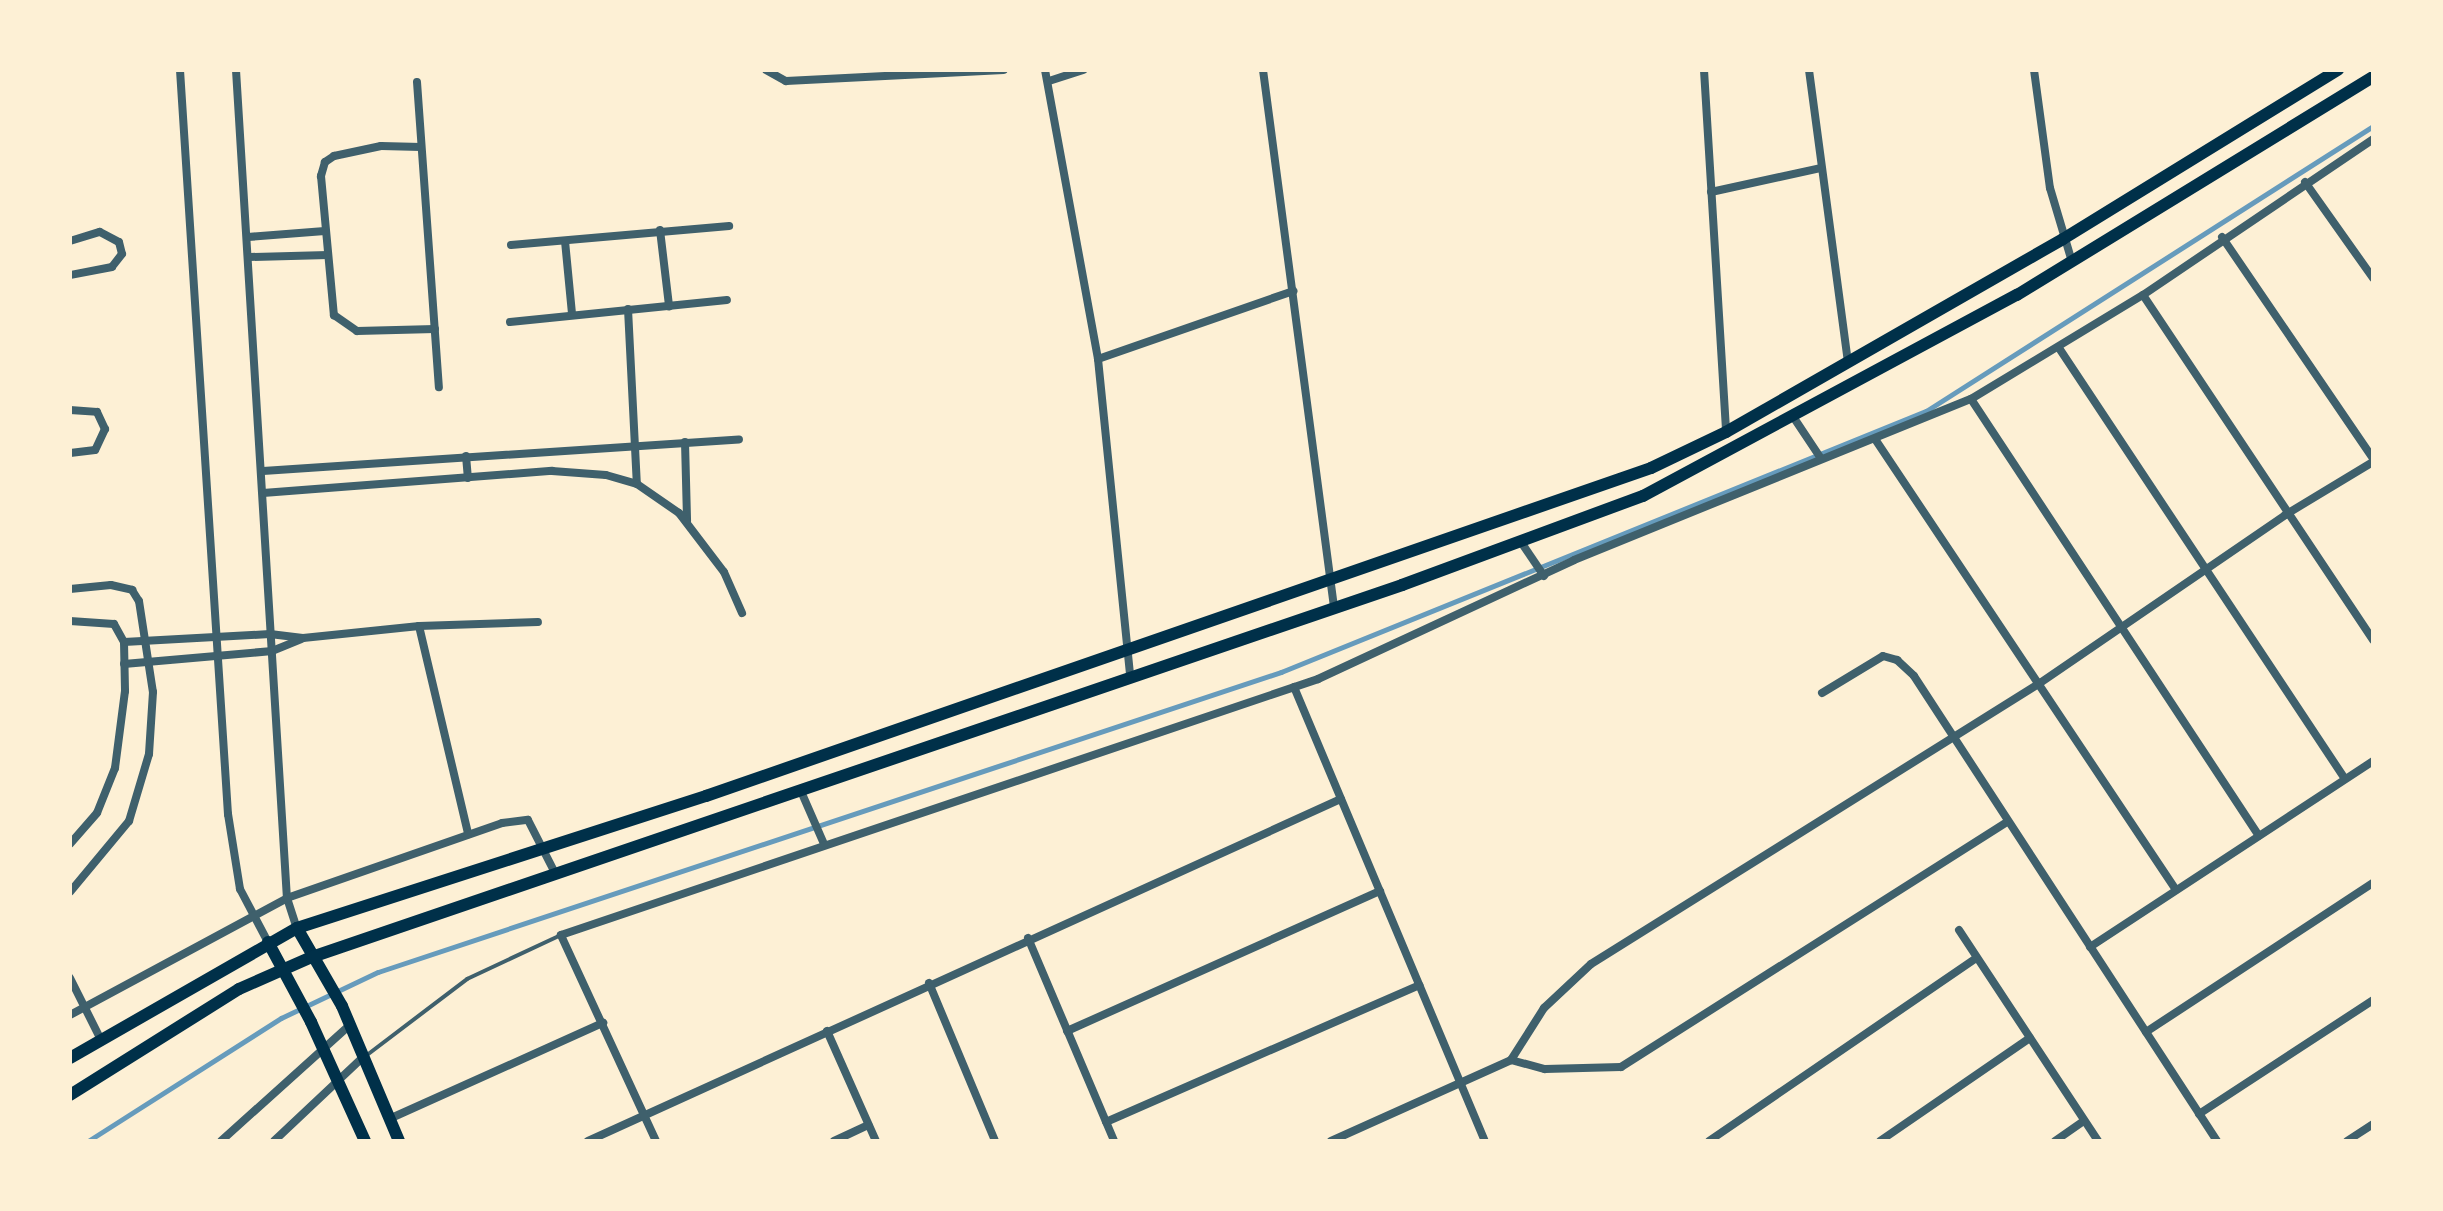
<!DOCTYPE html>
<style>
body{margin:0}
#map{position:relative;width:2443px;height:1211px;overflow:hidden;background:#fdf0d5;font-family:Overpass,sans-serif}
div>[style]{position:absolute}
.stream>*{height:5px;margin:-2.5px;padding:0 2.5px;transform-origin:2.5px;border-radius:2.5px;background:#669bbc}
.service>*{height:4px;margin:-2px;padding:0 2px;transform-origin:2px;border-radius:2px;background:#3f606c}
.minor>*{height:8px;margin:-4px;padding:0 4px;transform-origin:4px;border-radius:4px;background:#3f606c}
.secondary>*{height:12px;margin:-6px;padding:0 6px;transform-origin:6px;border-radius:6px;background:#003049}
span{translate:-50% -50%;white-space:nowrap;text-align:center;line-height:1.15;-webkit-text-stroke:6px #fdf0d5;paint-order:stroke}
.frame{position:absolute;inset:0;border:72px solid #fdf0d5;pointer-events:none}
</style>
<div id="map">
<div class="stream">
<div style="left:88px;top:1141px;width:229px;rotate:-32.5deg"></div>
<div style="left:281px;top:1018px;width:107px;rotate:-25.4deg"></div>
<div style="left:378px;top:972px;width:952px;rotate:-18.38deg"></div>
<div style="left:1281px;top:672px;width:696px;rotate:-22.03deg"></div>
<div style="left:1926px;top:411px;width:530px;rotate:-32.52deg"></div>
</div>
<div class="service">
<div style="left:367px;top:1055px;width:126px;rotate:-37.2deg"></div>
<div style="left:467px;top:979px;width:102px;rotate:-25.1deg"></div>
</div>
<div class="minor">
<div style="left:180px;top:70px;width:746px;rotate:86.31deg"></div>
<div style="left:228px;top:814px;width:76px;rotate:80.9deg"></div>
<div style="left:240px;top:889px;width:60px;rotate:62.2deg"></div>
<div style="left:236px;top:70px;width:830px;rotate:86.48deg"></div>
<div style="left:287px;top:898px;width:32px;rotate:72deg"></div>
<div style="left:766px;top:70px;width:23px;rotate:29deg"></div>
<div style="left:786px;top:81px;width:218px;rotate:-2.9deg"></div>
<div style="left:1045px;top:70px;width:294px;rotate:79.6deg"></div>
<div style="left:1098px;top:359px;width:318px;rotate:84.2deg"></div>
<div style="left:1263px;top:70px;width:542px;rotate:82.47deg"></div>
<div style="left:1704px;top:70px;width:363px;rotate:86.5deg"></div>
<div style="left:1809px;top:70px;width:294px;rotate:82.4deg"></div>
<div style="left:2034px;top:70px;width:119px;rotate:82.3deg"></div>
<div style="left:2050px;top:188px;width:77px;rotate:73.4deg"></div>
<div style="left:1049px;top:81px;width:36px;rotate:-18deg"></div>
<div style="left:417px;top:82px;width:306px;rotate:85.9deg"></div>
<div style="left:421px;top:147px;width:40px;rotate:-178.6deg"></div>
<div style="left:381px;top:146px;width:48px;rotate:168deg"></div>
<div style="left:334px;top:156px;width:11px;rotate:146deg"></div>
<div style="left:325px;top:162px;width:15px;rotate:106deg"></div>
<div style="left:321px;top:176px;width:140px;rotate:84.7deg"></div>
<div style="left:334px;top:315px;width:28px;rotate:35deg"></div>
<div style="left:357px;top:331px;width:78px;rotate:-1.5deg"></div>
<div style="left:2305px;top:182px;width:118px;rotate:54.7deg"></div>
<div style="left:1711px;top:192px;width:113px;rotate:-12.3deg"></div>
<div style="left:660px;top:230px;width:77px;rotate:83.2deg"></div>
<div style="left:248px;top:237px;width:77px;rotate:-4.5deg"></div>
<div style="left:2222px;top:237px;width:268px;rotate:55.7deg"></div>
<div style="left:70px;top:241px;width:31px;rotate:-17deg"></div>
<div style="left:100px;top:232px;width:21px;rotate:28deg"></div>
<div style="left:119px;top:242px;width:12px;rotate:76deg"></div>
<div style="left:122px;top:254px;width:16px;rotate:128deg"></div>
<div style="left:112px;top:267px;width:43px;rotate:169.2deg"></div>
<div style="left:565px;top:241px;width:73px;rotate:84.5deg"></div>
<div style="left:511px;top:245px;width:219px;rotate:-5deg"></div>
<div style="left:250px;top:257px;width:78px;rotate:-1.5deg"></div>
<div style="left:2143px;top:295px;width:415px;rotate:56.3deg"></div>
<div style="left:628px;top:309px;width:175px;rotate:87.1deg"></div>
<div style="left:510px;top:322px;width:218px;rotate:-5.8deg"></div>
<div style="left:2059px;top:348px;width:517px;rotate:56.43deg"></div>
<div style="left:1098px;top:359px;width:207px;rotate:-19.2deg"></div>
<div style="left:1971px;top:399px;width:523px;rotate:56.61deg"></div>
<div style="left:70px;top:410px;width:27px;rotate:4deg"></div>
<div style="left:97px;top:412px;width:19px;rotate:65deg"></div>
<div style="left:105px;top:429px;width:23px;rotate:115deg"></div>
<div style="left:95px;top:450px;width:25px;rotate:173deg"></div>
<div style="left:1794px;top:418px;width:47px;rotate:56.3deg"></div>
<div style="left:1875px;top:439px;width:542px;rotate:56.28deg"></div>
<div style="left:685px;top:442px;width:79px;rotate:88.5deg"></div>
<div style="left:466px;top:456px;width:22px;rotate:85deg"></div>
<div style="left:263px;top:471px;width:477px;rotate:-3.8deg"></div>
<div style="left:263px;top:493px;width:290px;rotate:-4.4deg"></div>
<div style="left:552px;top:471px;width:54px;rotate:4.2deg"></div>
<div style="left:606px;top:475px;width:32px;rotate:16deg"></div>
<div style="left:637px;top:484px;width:51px;rotate:34.6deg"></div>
<div style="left:679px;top:513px;width:74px;rotate:52.7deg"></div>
<div style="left:724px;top:572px;width:45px;rotate:66.3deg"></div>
<div style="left:1521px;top:542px;width:41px;rotate:55.9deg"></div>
<div style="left:70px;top:589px;width:41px;rotate:-5.6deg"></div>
<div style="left:111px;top:585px;width:22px;rotate:13deg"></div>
<div style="left:132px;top:590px;width:13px;rotate:58deg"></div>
<div style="left:139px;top:601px;width:92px;rotate:81.3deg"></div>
<div style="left:153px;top:692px;width:62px;rotate:93.7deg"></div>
<div style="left:149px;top:754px;width:70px;rotate:106.6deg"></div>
<div style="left:129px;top:821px;width:92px;rotate:129.7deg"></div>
<div style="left:70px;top:621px;width:44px;rotate:3.9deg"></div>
<div style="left:114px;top:624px;width:21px;rotate:61deg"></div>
<div style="left:124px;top:642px;width:49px;rotate:88.8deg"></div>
<div style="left:125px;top:691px;width:78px;rotate:97.4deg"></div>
<div style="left:115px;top:768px;width:48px;rotate:111.8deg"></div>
<div style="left:97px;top:813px;width:41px;rotate:131.1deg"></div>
<div style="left:419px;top:626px;width:214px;rotate:76.7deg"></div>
<div style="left:124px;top:642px;width:146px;rotate:-3.1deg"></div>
<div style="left:270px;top:634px;width:33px;rotate:7deg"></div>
<div style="left:303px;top:638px;width:117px;rotate:-5.9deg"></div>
<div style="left:419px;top:626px;width:119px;rotate:-1.9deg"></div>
<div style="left:124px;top:664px;width:149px;rotate:-5deg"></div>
<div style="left:272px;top:651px;width:31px;rotate:-22deg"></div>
<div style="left:1294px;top:687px;width:493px;rotate:67.2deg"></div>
<div style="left:1822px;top:693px;width:71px;rotate:-31.2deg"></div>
<div style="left:1883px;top:656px;width:15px;rotate:16deg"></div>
<div style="left:1897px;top:660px;width:23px;rotate:43deg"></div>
<div style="left:1914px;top:676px;width:555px;rotate:56.91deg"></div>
<div style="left:800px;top:789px;width:60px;rotate:66.4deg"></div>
<div style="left:1959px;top:930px;width:253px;rotate:56.6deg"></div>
<div style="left:1028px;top:938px;width:220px;rotate:67deg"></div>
<div style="left:2090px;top:947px;width:339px;rotate:-33.3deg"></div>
<div style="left:70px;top:978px;width:69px;rotate:63.4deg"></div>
<div style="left:929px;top:983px;width:171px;rotate:67.3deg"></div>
<div style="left:70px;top:1015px;width:247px;rotate:-28.3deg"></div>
<div style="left:287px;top:898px;width:228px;rotate:-19.2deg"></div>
<div style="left:502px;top:823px;width:26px;rotate:-7deg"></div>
<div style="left:528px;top:820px;width:57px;rotate:63deg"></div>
<div style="left:827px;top:1031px;width:120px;rotate:66deg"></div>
<div style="left:1067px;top:1031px;width:343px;rotate:-24.1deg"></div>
<div style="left:2146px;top:1032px;width:272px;rotate:-33.3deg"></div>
<div style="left:1511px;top:1060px;width:62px;rotate:-57.6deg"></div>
<div style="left:1544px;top:1008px;width:64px;rotate:-43.1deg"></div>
<div style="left:1591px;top:964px;width:530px;rotate:-32.04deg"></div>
<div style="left:2040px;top:683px;width:297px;rotate:-34.4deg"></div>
<div style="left:2285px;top:515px;width:103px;rotate:-31.1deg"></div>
<div style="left:1511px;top:1060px;width:35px;rotate:15deg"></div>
<div style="left:1545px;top:1069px;width:76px;rotate:-1.5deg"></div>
<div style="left:1621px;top:1067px;width:456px;rotate:-32.4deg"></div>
<div style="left:2199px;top:1114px;width:208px;rotate:-33.2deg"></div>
<div style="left:389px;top:1119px;width:235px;rotate:-24.2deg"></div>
<div style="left:1106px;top:1122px;width:342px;rotate:-23.6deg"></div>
<div style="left:221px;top:1141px;width:173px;rotate:-42deg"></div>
<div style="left:274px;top:1141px;width:122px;rotate:-43.3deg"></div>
<div style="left:588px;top:1141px;width:827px;rotate:-24.43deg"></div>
<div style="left:656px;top:1141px;width:227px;rotate:-114.8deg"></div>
<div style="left:561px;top:935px;width:799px;rotate:-18.68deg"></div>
<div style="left:1318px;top:679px;width:282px;rotate:-24.9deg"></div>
<div style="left:1574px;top:560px;width:428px;rotate:-22.1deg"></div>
<div style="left:1971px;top:399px;width:201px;rotate:-31.2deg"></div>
<div style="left:2143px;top:295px;width:278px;rotate:-34.1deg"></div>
<div style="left:834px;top:1141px;width:38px;rotate:-25deg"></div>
<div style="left:1331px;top:1141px;width:197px;rotate:-24.2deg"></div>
<div style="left:1709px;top:1141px;width:324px;rotate:-34.4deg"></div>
<div style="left:1880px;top:1141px;width:182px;rotate:-34.5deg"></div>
<div style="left:2055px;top:1141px;width:35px;rotate:-35deg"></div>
<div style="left:2347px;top:1141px;width:31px;rotate:-33deg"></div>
</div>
<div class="secondary">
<div style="left:297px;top:928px;width:90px;rotate:60deg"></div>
<div style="left:342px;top:1006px;width:147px;rotate:67.1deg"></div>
<div style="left:268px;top:942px;width:91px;rotate:61.7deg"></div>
<div style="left:311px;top:1022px;width:131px;rotate:65.6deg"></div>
<div style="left:70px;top:1058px;width:262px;rotate:-29.8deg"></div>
<div style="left:297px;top:928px;width:430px;rotate:-17.9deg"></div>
<div style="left:706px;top:796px;width:1000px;rotate:-19.14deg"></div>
<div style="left:1651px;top:468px;width:83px;rotate:-25.6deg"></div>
<div style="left:1726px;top:432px;width:388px;rotate:-29.8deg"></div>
<div style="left:2063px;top:239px;width:323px;rotate:-31.6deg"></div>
<div style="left:70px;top:1095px;width:199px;rotate:-32.1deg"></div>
<div style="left:239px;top:989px;width:80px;rotate:-23.7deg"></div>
<div style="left:312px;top:957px;width:1152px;rotate:-18.84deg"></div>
<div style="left:1402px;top:585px;width:257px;rotate:-20.3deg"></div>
<div style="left:1643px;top:496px;width:425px;rotate:-28.3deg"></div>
<div style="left:2017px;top:295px;width:417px;rotate:-31.5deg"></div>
</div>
<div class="frame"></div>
</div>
